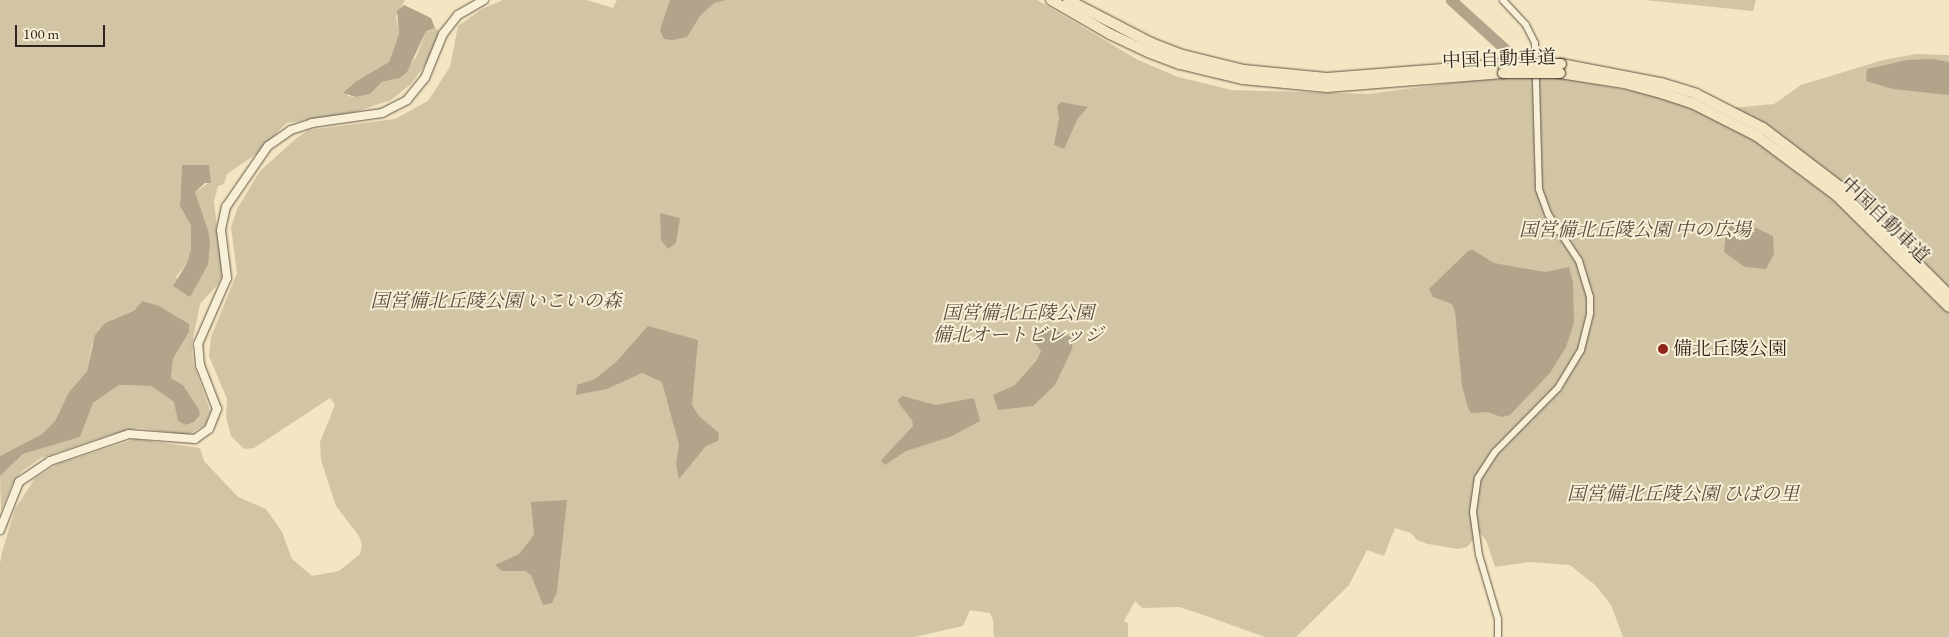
<!DOCTYPE html>
<meta charset="utf-8">
<style>
body{margin:0}
#map{position:relative;width:1949px;height:637px;overflow:hidden;background:#f4e6c2;font-family:"EB Garamond","Noto Serif JP",serif}
div>[style]{position:absolute}
.green>*{inset:0;background:#d2c5a6}
.water>*{inset:0;background:#b1a48a}
.river>*{height:11px;margin:-5.5px;padding:0 5.5px;transform-origin:5.5px;border-radius:5.5px;background:#b1a48a}
.roads{filter:drop-shadow(0 0 1px #605446) drop-shadow(0 0 1px #605446)}
.tertiary>*{height:6px;margin:-3px;padding:0 3px;transform-origin:3px;border-radius:3px;background:#f8efd7}
.secondary>*{height:8px;margin:-4px;padding:0 4px;transform-origin:4px;border-radius:4px;background:#f8efd7}
.motorway>*{height:10px;margin:-5px;padding:0 5px;transform-origin:5px;border-radius:5px;background:#f4e6c2}
.bridges{filter:drop-shadow(0 0 1px #2e241c) drop-shadow(0 0 1px #2e241c)}
.motorway-bridge>*{height:10px;margin:-5px;padding:0 5px;transform-origin:5px;border-radius:5px;background:#f4e6c2}
.dots>*{width:14px;height:14px;translate:-50% -50%;box-sizing:border-box;border:2px solid #f8efd7;border-radius:50%}
span{translate:-50% -50%;white-space:nowrap;text-align:center;line-height:1.15;-webkit-text-stroke:4px #f8efd7;paint-order:stroke}
.street-label{font-size:19px;color:#2e241c}
.park-label{font-size:19px;color:#574c3e;font-style:italic}
.poi-label{font-size:19px;color:#2e241c}
.left{translate:0 -50%;text-align:left}
.scale{position:absolute;left:15px;top:25px;width:90px;height:22px;box-sizing:border-box;border:2px solid #2e241c;border-top:0;padding-left:6px;font-size:15px;line-height:18px;white-space:nowrap;color:#2e241c;-webkit-text-stroke:4px #f8efd7;paint-order:stroke}
</style>
<div id="map">
<div class="green">
<div style="clip-path:polygon(evenodd,0 0,405px 0,396px 16px,399px 34px,389px 62px,358px 80px,347px 96px,356px 97px,370px 94px,382px 82px,400px 78px,416px 57px,426px 31px,435px 28px,439px 31px,427px 62px,411px 84px,391px 100px,349px 114px,286px 123px,259px 152px,227px 174px,224px 184px,218px 186px,214px 201px,222px 275px,219px 283px,200px 304px,192px 344px,193px 362px,210px 411px,206px 424px,188px 435px,139px 428px,112px 434px,41px 458px,21px 472px,12px 484px,1px 511px,0 476px,23px 454px,79px 437px,93px 403px,119px 385px,151px 386px,174px 402px,186px 425px,196px 422px,200px 415px,183px 385px,171px 378px,173px 359px,189px 332px,135px 310px,113px 319px,92px 344px,87px 371px,69px 392px,55px 421px,42px 434px,0 456px,0 0,182px 165px,209px 165px,210px 182px,195px 192px,208px 230px,208px 265px,190px 296px,176px 277px,187px 263px,191px 249px,191px 226px,180px 206px,182px 165px)"></div>
<div style="clip-path:polygon(503px 0,587px 0,613px 8px,617px 0,1037px 0,1138px 60px,1178px 77px,1232px 90px,1368px 94px,1474px 80px,1560px 78px,1656px 95px,1700px 111px,1774px 104px,1801px 85px,1883px 60px,1916px 54px,1949px 55px,1949px 637px,1623px 637px,1611px 605px,1595px 585px,1570px 565px,1529px 562px,1495px 567px,1486px 540px,1472px 524px,1474px 539px,1467px 547px,1458px 549px,1428px 544px,1417px 540px,1411px 533px,1395px 528px,1384px 556px,1367px 550px,1349px 585px,1296px 637px,1265px 637px,1192px 611px,1179px 607px,1142px 608px,1135px 601px,1124px 621px,1128px 623px,1128px 637px,994px 637px,993px 620px,990px 613px,970px 610px,963px 626px,914px 637px,0 637px,0 563px,3px 549px,15px 509px,35px 478px,58px 464px,135px 439px,200px 448px,204px 461px,238px 497px,266px 509px,282px 532px,292px 559px,312px 576px,339px 571px,360px 554px,362px 545px,359px 536px,336px 506px,321px 460px,320px 442px,335px 405px,330px 398px,254px 448px,244px 449px,231px 436px,226px 417px,227px 399px,209px 356px,211px 337px,237px 273px,231px 227px,237px 209px,260px 171px,298px 137px,309px 130px,395px 119px,428px 101px,450px 67px,458px 26px,482px 9px)"></div>
<div style="clip-path:polygon(1644px 0,1756px 0,1753px 11px)"></div>
</div>
<div class="water">
<div style="clip-path:polygon(670px 0,726px 0,714px 3px,700px 16px,687px 37px,673px 40px,664px 39px,660px 30px)"></div>
<div style="clip-path:polygon(404px 5px,431px 18px,435px 28px,426px 31px,407px 72px,400px 78px,382px 82px,370px 94px,356px 97px,343px 93px,358px 80px,389px 62px,399px 34px,397px 11px)"></div>
<div style="clip-path:polygon(1932px 59px,1949px 62px,1949px 95px,1893px 89px,1866px 81px,1867px 69px,1907px 60px)"></div>
<div style="clip-path:polygon(1061px 102px,1088px 107px,1078px 118px,1064px 149px,1054px 145px,1059px 118px,1057px 106px)"></div>
<div style="clip-path:polygon(182px 165px,209px 165px,211px 183px,205px 183px,195px 192px,208px 230px,210px 243px,208px 265px,190px 297px,173px 286px,187px 263px,191px 249px,191px 226px,180px 206px)"></div>
<div style="clip-path:polygon(660px 213px,680px 218px,676px 243px,668px 249px,661px 240px)"></div>
<div style="clip-path:polygon(1744px 222px,1773px 236px,1774px 254px,1766px 269px,1745px 267px,1724px 252px,1726px 231px,1732px 223px)"></div>
<div style="clip-path:polygon(1473px 250px,1494px 263px,1545px 272px,1569px 267px,1573px 282px,1574px 323px,1566px 347px,1550px 373px,1510px 415px,1501px 417px,1488px 412px,1471px 413px,1468px 408px,1462px 386px,1455px 312px,1452px 304px,1433px 297px,1429px 289px,1468px 251px)"></div>
<div style="clip-path:polygon(142px 301px,159px 306px,189px 324px,189px 332px,173px 359px,171px 378px,183px 385px,199px 410px,200px 415px,195px 422px,186px 425px,178px 421px,174px 402px,151px 386px,119px 385px,93px 403px,80px 437px,23px 454px,0 476px,0 456px,42px 434px,55px 421px,69px 392px,87px 371px,95px 335px,105px 323px,135px 310px)"></div>
<div style="clip-path:polygon(1044px 325px,1073px 338px,1072px 349px,1055px 385px,1033px 406px,998px 410px,993px 395px,1015px 385px,1037px 360px,1041px 351px,1035px 343px)"></div>
<div style="clip-path:polygon(648px 326px,698px 340px,692px 405px,699px 416px,719px 433px,718px 441px,706px 446px,679px 479px,676px 464px,679px 445px,662px 382px,642px 373px,607px 389px,576px 395px,577px 385px,595px 379px,616px 362px)"></div>
<div style="clip-path:polygon(902px 396px,936px 405px,974px 398px,980px 421px,950px 437px,906px 451px,885px 465px,881px 461px,884px 457px,913px 426px,912px 420px,900px 405px,898px 400px)"></div>
<div style="clip-path:polygon(567px 500px,557px 592px,552px 603px,543px 605px,531px 575px,525px 571px,502px 571px,495px 565px,519px 554px,534px 535px,531px 502px)"></div>
</div>
<div class="river">
<div style="left:1451px;top:0;width:76px;rotate:42.3deg"></div>
</div>
<div class="roads">
<div class="tertiary">
<div style="left:1498px;top:637px;width:18px;rotate:-90deg"></div>
<div style="left:1498px;top:619px;width:67px;rotate:-106.5deg"></div>
<div style="left:1479px;top:555px;width:43px;rotate:-97.9deg"></div>
<div style="left:1473px;top:512px;width:34px;rotate:-82deg"></div>
<div style="left:1478px;top:478px;width:31px;rotate:-57deg"></div>
<div style="left:1495px;top:452px;width:90px;rotate:-45.5deg"></div>
<div style="left:1558px;top:388px;width:44px;rotate:-58.8deg"></div>
<div style="left:1581px;top:350px;width:38px;rotate:-76deg"></div>
<div style="left:1590px;top:313px;width:16px;rotate:-90deg"></div>
<div style="left:1590px;top:297px;width:38px;rotate:-107deg"></div>
<div style="left:1579px;top:261px;width:56px;rotate:-123.4deg"></div>
<div style="left:1548px;top:214px;width:27px;rotate:-110deg"></div>
<div style="left:1539px;top:189px;width:146px;rotate:-91.6deg"></div>
<div style="left:1535px;top:43px;width:20px;rotate:-117deg"></div>
<div style="left:1526px;top:25px;width:34px;rotate:-133deg"></div>
</div>
<div class="secondary">
<div style="left:0;top:530px;width:52px;rotate:-68.4deg"></div>
<div style="left:19px;top:482px;width:37px;rotate:-34deg"></div>
<div style="left:50px;top:461px;width:83px;rotate:-18.9deg"></div>
<div style="left:129px;top:434px;width:66px;rotate:4.3deg"></div>
<div style="left:195px;top:439px;width:17px;rotate:-36deg"></div>
<div style="left:209px;top:429px;width:22px;rotate:-68deg"></div>
<div style="left:217px;top:409px;width:47px;rotate:-111.1deg"></div>
<div style="left:200px;top:365px;width:21px;rotate:-95deg"></div>
<div style="left:198px;top:344px;width:72px;rotate:-66.3deg"></div>
<div style="left:227px;top:278px;width:48px;rotate:-97.1deg"></div>
<div style="left:221px;top:230px;width:24px;rotate:-78deg"></div>
<div style="left:226px;top:207px;width:74px;rotate:-55.5deg"></div>
<div style="left:268px;top:146px;width:28px;rotate:-35deg"></div>
<div style="left:291px;top:130px;width:22px;rotate:-18deg"></div>
<div style="left:312px;top:123px;width:71px;rotate:-8.1deg"></div>
<div style="left:382px;top:113px;width:28px;rotate:-27deg"></div>
<div style="left:407px;top:100px;width:28px;rotate:-51deg"></div>
<div style="left:425px;top:78px;width:48px;rotate:-67.8deg"></div>
<div style="left:443px;top:34px;width:24px;rotate:-52deg"></div>
<div style="left:458px;top:15px;width:30px;rotate:-30deg"></div>
</div>
<div class="motorway">
<div style="left:1051px;top:0;width:68px;rotate:30deg"></div>
<div style="left:1110px;top:34px;width:42px;rotate:25.3deg"></div>
<div style="left:1148px;top:52px;width:34px;rotate:21deg"></div>
<div style="left:1180px;top:64px;width:65px;rotate:13.4deg"></div>
<div style="left:1243px;top:79px;width:84px;rotate:5.4deg"></div>
<div style="left:1327px;top:87px;width:177px;rotate:-4.5deg"></div>
<div style="left:1068px;top:0;width:93px;rotate:27.4deg"></div>
<div style="left:1151px;top:43px;width:34px;rotate:21deg"></div>
<div style="left:1183px;top:55px;width:63px;rotate:13.8deg"></div>
<div style="left:1244px;top:70px;width:83px;rotate:5.5deg"></div>
<div style="left:1327px;top:78px;width:177px;rotate:-4.5deg"></div>
<div style="left:1561px;top:64px;width:102px;rotate:10.8deg"></div>
<div style="left:1661px;top:83px;width:37px;rotate:17deg"></div>
<div style="left:1696px;top:94px;width:75px;rotate:26.9deg"></div>
<div style="left:1763px;top:128px;width:101px;rotate:37.3deg"></div>
<div style="left:1843px;top:189px;width:150px;rotate:45deg"></div>
<div style="left:1560px;top:73px;width:65px;rotate:8.9deg"></div>
<div style="left:1624px;top:83px;width:35px;rotate:15deg"></div>
<div style="left:1658px;top:92px;width:36px;rotate:18deg"></div>
<div style="left:1692px;top:103px;width:73px;rotate:26.9deg"></div>
<div style="left:1757px;top:136px;width:99px;rotate:36.8deg"></div>
<div style="left:1836px;top:195px;width:159px;rotate:44.7deg"></div>
</div>
</div>
<div class="bridges">
<div class="motorway-bridge">
<div style="left:1503px;top:64px;width:58px"></div>
<div style="left:1503px;top:73px;width:57px"></div>
</div>
</div>
<div class="dots">
<div style="left:1663px;top:349px;background:#8f2418"></div>
</div>
<div class="street-label">
<span style="left:1499px;top:59px;rotate:-2deg">中国自動車道</span>
<span style="left:1885px;top:220px;rotate:44deg">中国自動車道</span>
</div>
<div class="park-label">
<span style="left:1635px;top:230px">国営備北丘陵公園 中の広場</span>
<span style="left:496px;top:301px">国営備北丘陵公園 いこいの森</span>
<span style="left:1018px;top:324px">国営備北丘陵公園<br>備北オートビレッジ</span>
<span style="left:1683px;top:494px">国営備北丘陵公園 ひばの里</span>
</div>
<div class="poi-label">
<span class="left" style="left:1673px;top:349px">備北丘陵公園</span>
</div>
<div class="scale">100 m</div>
</div>
